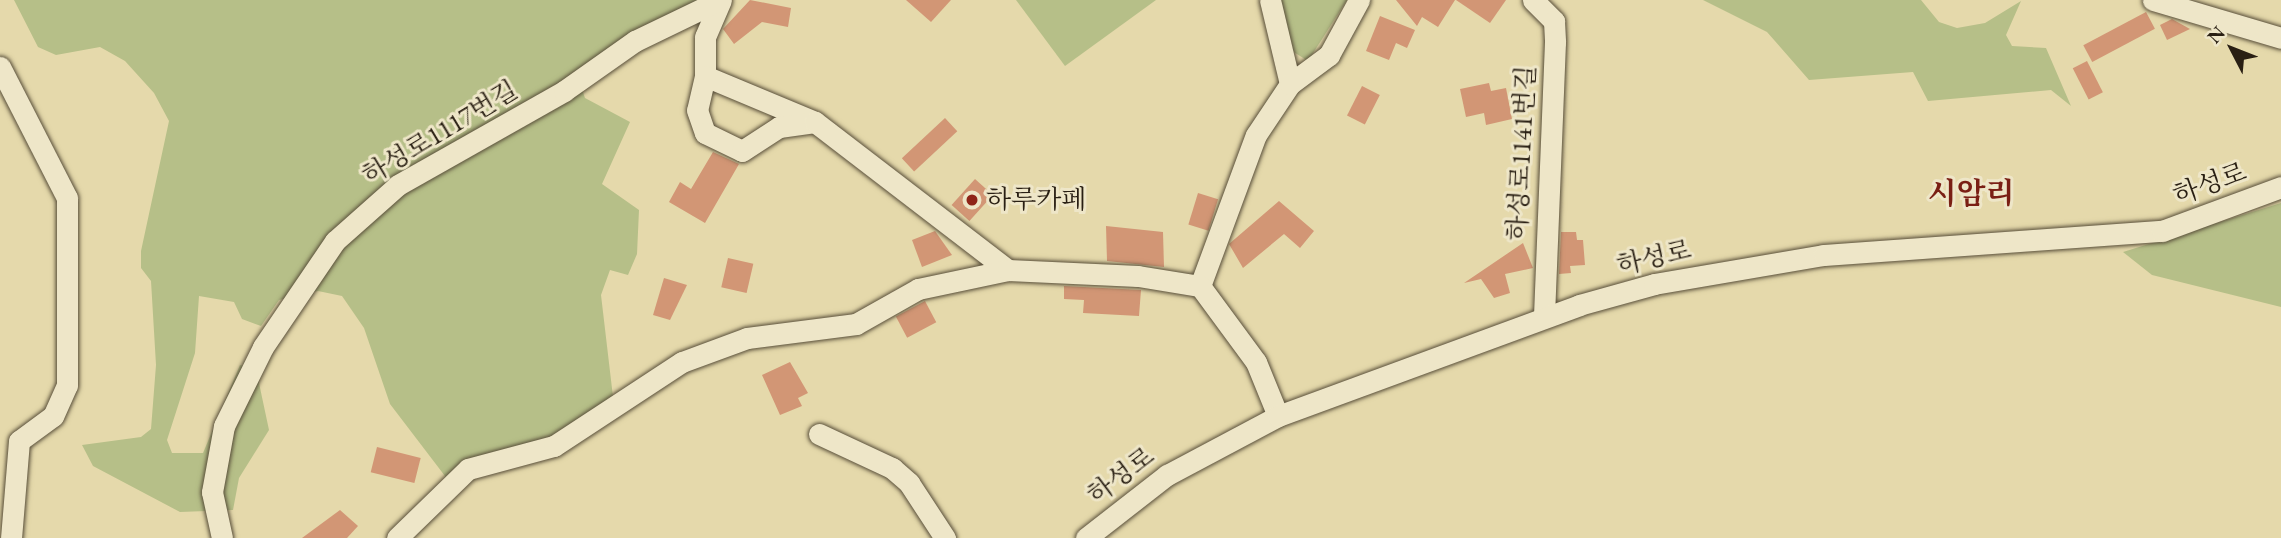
<!DOCTYPE html>
<meta charset="utf-8">
<style>
body{margin:0}
#map{position:relative;width:2281px;height:538px;overflow:hidden;background:#e5d9ab;font-family:"EB Garamond","Noto Serif KR",serif}
div>[style]{position:absolute}
.green>*{inset:0;background:#b6bf88}
.building>*{inset:0;background:#d29675;transform-origin:0 0}
.roads{filter:drop-shadow(0 0 2px #584e39) drop-shadow(0 0 2px #584e39)}
.minor>*{height:21px;margin:-10.5px;padding:0 10.5px;transform-origin:10.5px;border-radius:10.5px;background:#eee6c8}
.dots>*{width:19px;height:19px;translate:-50% -50%;box-sizing:border-box;border:4px solid #eee6c8;border-radius:50%}
span{translate:-50% -50%;white-space:nowrap;text-align:center;line-height:1.15;-webkit-text-stroke:6px #eee6c8;paint-order:stroke}
.street-label{font-size:26px;color:#291f13}
.poi-label{font-size:26px;color:#291f13}
.left{translate:0 -50%;text-align:left}
.quarter-label{font-size:30px;color:#7a1f14;font-weight:700}
.north{position:absolute;left:2197px;top:14px;width:70px;height:70px;-webkit-text-stroke:5px #eee6c8;paint-order:stroke;rotate:312deg;font-size:19px;font-weight:700;line-height:28px;text-align:center;color:#291f13}
.north::after{content:'';display:block;margin:auto;width:24px;height:32px;background:#291f13;clip-path:polygon(50% 0,100% 100%,50% 72%,0 100%)}
</style>
<div id="map">
<div class="green">
<div style="clip-path:polygon(14px 0,704px 0,577px 75px,585px 98px,630px 122px,602px 184px,639px 210px,637px 254px,628px 275px,610px 270px,601px 295px,613px 397px,569px 430px,448px 480px,390px 404px,364px 328px,342px 296px,318px 291px,279px 300px,261px 326px,242px 319px,234px 302px,199px 296px,195px 353px,167px 440px,172px 453px,203px 453px,240px 365px,256px 369px,269px 430px,239px 478px,233px 510px,180px 512px,93px 466px,82px 445px,141px 437px,151px 429px,156px 365px,151px 281px,141px 268px,141px 251px,169px 121px,154px 93px,125px 61px,100px 47px,56px 55px,38px 47px)"></div>
<div style="clip-path:polygon(1016px 0,1156px 0,1065px 66px)"></div>
<div style="clip-path:polygon(1277px 0,1347px 0,1308px 61px,1289px 49px)"></div>
<div style="clip-path:polygon(1703px 0,1921px 0,1939px 22px,1957px 28px,1985px 23px,2021px 1px,2006px 35px,2012px 46px,2046px 48px,2071px 106px,2051px 90px,1928px 101px,1913px 72px,1809px 80px,1767px 32px)"></div>
<div style="clip-path:polygon(2281px 203px,2281px 307px,2152px 275px,2123px 252px)"></div>
</div>
<div class="building">
<div style="clip-path:polygon(750px 0,791px 8px,788px 27px,762px 22px,734px 44px,723px 29px)"></div>
<div style="clip-path:polygon(906px 0,951px 0,931px 22px)"></div>
<div style="clip-path:polygon(1396px 0,1455px 0,1438px 27px,1422px 17px,1417px 26px)"></div>
<div style="clip-path:polygon(1456px 0,1506px 0,1490px 23px)"></div>
<div style="left:2146px;top:12px;width:19px;height:71px;rotate:62deg"></div>
<div style="clip-path:polygon(1380px 16px,1415px 30px,1407px 48px,1396px 43px,1389px 60px,1366px 51px)"></div>
<div style="clip-path:polygon(2172px 19px,2190px 29px,2167px 40px,2160px 25px)"></div>
<div style="left:2087px;top:61px;width:35px;height:16px;rotate:63deg"></div>
<div style="clip-path:polygon(1489px 83px,1491px 91px,1506px 88px,1512px 119px,1486px 125px,1484px 113px,1466px 117px,1460px 89px)"></div>
<div style="left:1362px;top:86px;width:20px;height:33px;rotate:27deg"></div>
<div style="left:945px;top:118px;width:18px;height:59px;rotate:47deg"></div>
<div style="clip-path:polygon(713px 152px,739px 164px,705px 223px,669px 202px,680px 182px,691px 189px)"></div>
<div style="left:975px;top:179px;width:24px;height:35px;rotate:42deg"></div>
<div style="left:1198px;top:193px;width:21px;height:33px;rotate:17deg"></div>
<div style="clip-path:polygon(1279px 201px,1314px 231px,1300px 248px,1284px 234px,1243px 268px,1229px 244px)"></div>
<div style="clip-path:polygon(1106px 226px,1163px 232px,1164px 267px,1107px 261px)"></div>
<div style="clip-path:polygon(935px 231px,952px 255px,922px 267px,912px 240px)"></div>
<div style="clip-path:polygon(1561px 232px,1576px 232px,1577px 240px,1583px 240px,1585px 265px,1570px 266px,1571px 273px,1559px 274px)"></div>
<div style="clip-path:polygon(1523px 243px,1533px 268px,1505px 274px,1510px 293px,1494px 298px,1481px 279px,1464px 283px)"></div>
<div style="left:728px;top:258px;width:26px;height:30px;rotate:13deg"></div>
<div style="clip-path:polygon(664px 278px,687px 285px,670px 320px,653px 315px)"></div>
<div style="clip-path:polygon(1064px 286px,1141px 290px,1139px 316px,1083px 313px,1084px 300px,1064px 299px)"></div>
<div style="left:925px;top:301px;width:24px;height:33px;rotate:62deg"></div>
<div style="clip-path:polygon(790px 362px,808px 393px,798px 398px,802px 406px,780px 415px,762px 375px)"></div>
<div style="left:377px;top:447px;width:45px;height:26px;rotate:14deg"></div>
<div style="clip-path:polygon(340px 510px,358px 526px,347px 538px,302px 538px)"></div>
</div>
<div class="roads">
<div class="minor">
<div style="left:1270px;top:0;width:86px;rotate:76.6deg"></div>
<div style="left:1533px;top:0;width:30px;rotate:45deg"></div>
<div style="left:1554px;top:21px;width:21px;rotate:87deg"></div>
<div style="left:1555px;top:42px;width:275px;rotate:92.3deg"></div>
<div style="left:2153px;top:0;width:134px;rotate:16.5deg"></div>
<div style="left:0;top:67px;width:147px;rotate:62.9deg"></div>
<div style="left:67px;top:198px;width:187px;rotate:90deg"></div>
<div style="left:67px;top:385px;width:34px;rotate:114deg"></div>
<div style="left:53px;top:416px;width:42px;rotate:143.7deg"></div>
<div style="left:19px;top:441px;width:97px;rotate:94.7deg"></div>
<div style="left:705px;top:76px;width:39px;rotate:-90deg"></div>
<div style="left:705px;top:37px;width:40px;rotate:-66.6deg"></div>
<div style="left:815px;top:122px;width:119px;rotate:-157.3deg"></div>
<div style="left:705px;top:76px;width:35px;rotate:103deg"></div>
<div style="left:697px;top:110px;width:24px;rotate:71deg"></div>
<div style="left:705px;top:133px;width:41px;rotate:25.9deg"></div>
<div style="left:742px;top:151px;width:44px;rotate:-33deg"></div>
<div style="left:779px;top:127px;width:36px;rotate:-8deg"></div>
<div style="left:815px;top:122px;width:243px;rotate:37.5deg"></div>
<div style="left:1200px;top:286px;width:161px;rotate:-69.7deg"></div>
<div style="left:1256px;top:135px;width:61px;rotate:-56.3deg"></div>
<div style="left:1290px;top:84px;width:49px;rotate:-36.6deg"></div>
<div style="left:1329px;top:55px;width:63px;rotate:-61.4deg"></div>
<div style="left:819px;top:434px;width:81px;rotate:25deg"></div>
<div style="left:892px;top:468px;width:23px;rotate:41deg"></div>
<div style="left:909px;top:483px;width:66px;rotate:56.8deg"></div>
<div style="left:222px;top:538px;width:47px;rotate:-102.3deg"></div>
<div style="left:212px;top:492px;width:67px;rotate:-79.7deg"></div>
<div style="left:224px;top:426px;width:88px;rotate:-63.7deg"></div>
<div style="left:263px;top:347px;width:128px;rotate:-55.8deg"></div>
<div style="left:335px;top:241px;width:84px;rotate:-41.6deg"></div>
<div style="left:398px;top:185px;width:191px;rotate:-29.5deg"></div>
<div style="left:564px;top:91px;width:87px;rotate:-35.2deg"></div>
<div style="left:635px;top:41px;width:94px;rotate:-25.8deg"></div>
<div style="left:397px;top:538px;width:99px;rotate:-44.2deg"></div>
<div style="left:468px;top:469px;width:89px;rotate:-15deg"></div>
<div style="left:554px;top:446px;width:153px;rotate:-33.3deg"></div>
<div style="left:682px;top:362px;width:69px;rotate:-20.3deg"></div>
<div style="left:747px;top:338px;width:110px;rotate:-7.3deg"></div>
<div style="left:856px;top:324px;width:71px;rotate:-29.4deg"></div>
<div style="left:918px;top:289px;width:92px;rotate:-11.9deg"></div>
<div style="left:1008px;top:270px;width:130px;rotate:2.6deg"></div>
<div style="left:1138px;top:276px;width:63px;rotate:9.2deg"></div>
<div style="left:1200px;top:286px;width:94px;rotate:53.6deg"></div>
<div style="left:1256px;top:362px;width:58px;rotate:67.8deg"></div>
<div style="left:1086px;top:538px;width:103px;rotate:-37.9deg"></div>
<div style="left:1167px;top:475px;width:126px;rotate:-28deg"></div>
<div style="left:1278px;top:416px;width:321px;rotate:-20.2deg"></div>
<div style="left:1579px;top:305px;width:78px;rotate:-15.6deg"></div>
<div style="left:1654px;top:284px;width:172px;rotate:-9.7deg"></div>
<div style="left:1824px;top:255px;width:339px;rotate:-4.1deg"></div>
<div style="left:2162px;top:231px;width:127px;rotate:-20.3deg"></div>
</div>
</div>
<div class="dots">
<div style="left:972px;top:200px;background:#8f2418"></div>
</div>
<div class="street-label">
<span style="left:440px;top:133px;rotate:-31deg">하성로1117번길</span>
<span style="left:1522px;top:153px;rotate:-87deg">하성로1141번길</span>
<span style="left:2210px;top:184px;rotate:-20deg">하성로</span>
<span style="left:1654px;top:258px;rotate:-13deg">하성로</span>
<span style="left:1121px;top:476px;rotate:-37deg">하성로</span>
</div>
<div class="poi-label">
<span class="left" style="left:986px;top:200px">하루카페</span>
</div>
<div class="quarter-label">
<span style="left:1971px;top:193px">시암리</span>
</div>
<div class="north">N</div>
</div>
